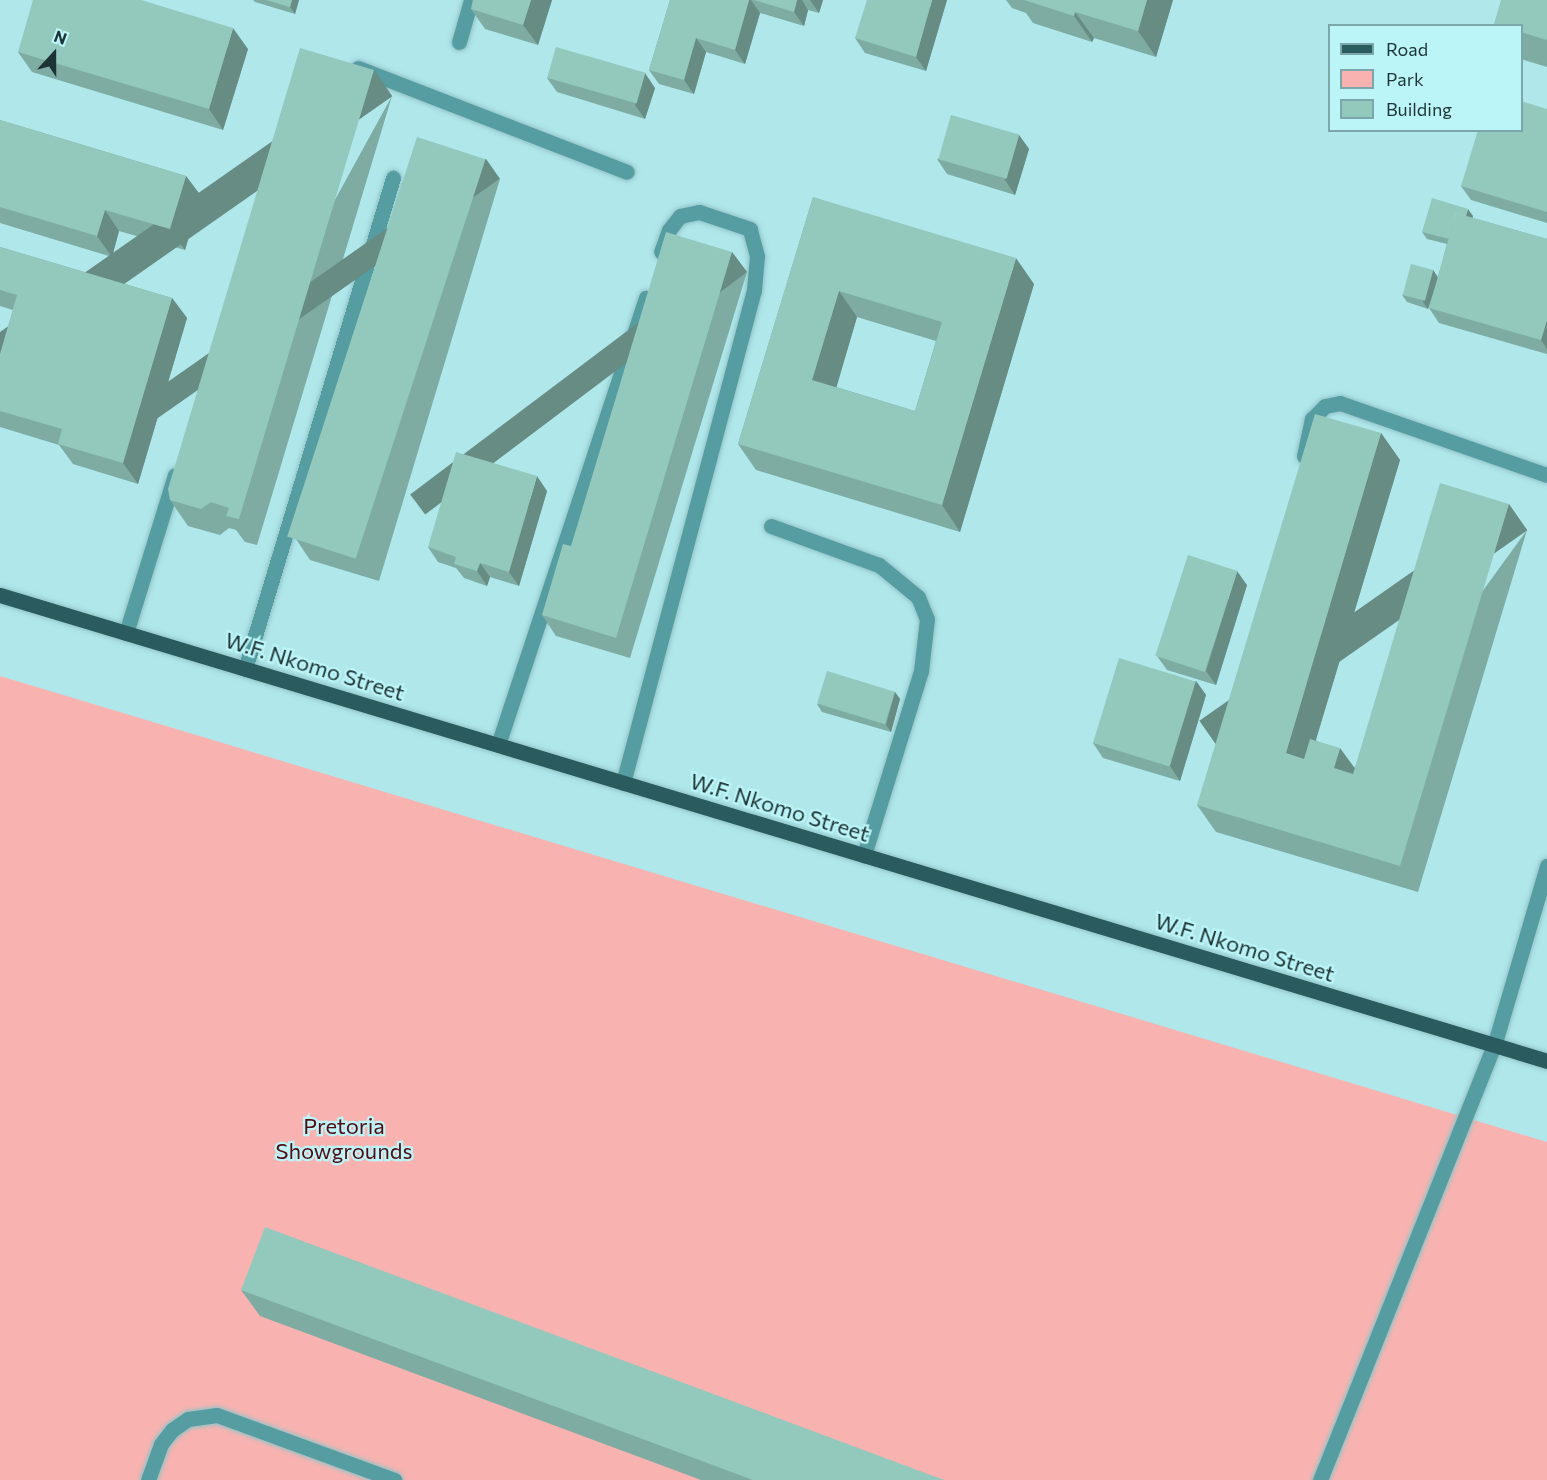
<!DOCTYPE html>
<style>
body{margin:0}
#map{position:relative;width:1547px;height:1480px;overflow:hidden;background:#afe7eb;font-family:Commissioner,sans-serif}
div>[style]{position:absolute}
.green>*{inset:0;background:#f8b3b0}
.roads{filter:drop-shadow(0 0 2px #92c3c7) drop-shadow(0 0 2px #92c3c7)}
.minor>*{height:15px;margin:-7.5px;padding:0 7.5px;transform-origin:7.5px;border-radius:7.5px;background:#569da2}
.major>*{height:15px;margin:-7.5px;padding:0 7.5px;transform-origin:7.5px;border-radius:7.5px;background:#295b5f}
.wall>*{inset:0;background:#7eaca3}
.shaded-wall>*{inset:0;background:#678c84;transform-origin:0 0}
.building>*{inset:0;background:#93c8bd;transform-origin:0 0}
span{translate:-50% -50%;white-space:nowrap;text-align:center;line-height:1.15;-webkit-text-stroke:4.5px #bcf5f8;paint-order:stroke}
.street-label{font-size:22px;color:#1d3335}
.park-label{font-size:22px;color:#530a12}
.legend{position:absolute;left:1328px;top:24px;width:195px;height:108px;box-sizing:border-box;background:#bcf5f8;border:2px solid #7ca7aa;margin:0;padding:8px 10px;list-style:none;font-size:18px;color:#1d3335}
.legend li{display:flex;align-items:center;gap:12px;height:30px}
.legend b{width:30px;border:2px solid #7ca7aa}
.north{position:absolute;left:24px;top:24px;width:60px;height:60px;-webkit-text-stroke:4px #bcf5f8;paint-order:stroke;rotate:21deg;font-size:16px;font-weight:700;line-height:24px;text-align:center;color:#1d3335}
.north::after{content:'';display:block;margin:auto;width:21px;height:27px;background:#1d3335;clip-path:polygon(50% 0,100% 100%,50% 72%,0 100%)}
</style>
<div id="map">
<div class="green">
<div style="clip-path:polygon(0 676px,1547px 1142px,1547px 1480px,0 1480px)"></div>
</div>
<div class="roads">
<div class="minor">
<div style="left:459px;top:42px;width:44px;rotate:-74.1deg"></div>
<div style="left:358px;top:68px;width:288px;rotate:21.1deg"></div>
<div style="left:1304px;top:456px;width:38px;rotate:-78deg"></div>
<div style="left:1312px;top:419px;width:18px;rotate:-45deg"></div>
<div style="left:1325px;top:406px;width:15px;rotate:-11deg"></div>
<div style="left:1340px;top:403px;width:219px;rotate:19.2deg"></div>
<div style="left:771px;top:526px;width:115px;rotate:19.9deg"></div>
<div style="left:879px;top:565px;width:50px;rotate:39.4deg"></div>
<div style="left:918px;top:597px;width:24px;rotate:68deg"></div>
<div style="left:927px;top:619px;width:52px;rotate:96.6deg"></div>
<div style="left:921px;top:671px;width:193px;rotate:107.2deg"></div>
<div style="left:126px;top:633px;width:165px;rotate:-72.8deg"></div>
<div style="left:245px;top:669px;width:513px;rotate:-73.23deg"></div>
<div style="left:498px;top:745px;width:471px;rotate:-71.7deg"></div>
<div style="left:623px;top:783px;width:510px;rotate:-75.12deg"></div>
<div style="left:754px;top:290px;width:34px;rotate:-85deg"></div>
<div style="left:757px;top:256px;width:28px;rotate:-105deg"></div>
<div style="left:750px;top:229px;width:54px;rotate:-161.6deg"></div>
<div style="left:699px;top:212px;width:19px;rotate:168deg"></div>
<div style="left:680px;top:216px;width:18px;rotate:128deg"></div>
<div style="left:669px;top:230px;width:23px;rotate:110deg"></div>
<div style="left:148px;top:1480px;width:38px;rotate:-70deg"></div>
<div style="left:161px;top:1444px;width:18px;rotate:-52deg"></div>
<div style="left:172px;top:1430px;width:19px;rotate:-35deg"></div>
<div style="left:188px;top:1419px;width:29px;rotate:-8deg"></div>
<div style="left:217px;top:1415px;width:189px;rotate:20.1deg"></div>
<div style="left:1320px;top:1480px;width:468px;rotate:-68.2deg"></div>
<div style="left:1494px;top:1046px;width:188px;rotate:-73.6deg"></div>
</div>
<div class="major">
<div style="left:0;top:595px;width:1616px;rotate:16.76deg"></div>
</div>
</div>
<div class="wall">
<div style="clip-path:polygon(253px 0,299px 0,295px 14px,255px 2px)"></div>
<div style="clip-path:polygon(473px 0,552px 0,538px 45px,485px 29px,471px 9px)"></div>
<div style="clip-path:polygon(670px 0,823px 0,819px 13px,808px 10px,804px 26px,760px 13px,745px 64px,706px 52px,694px 94px,659px 84px,649px 70px)"></div>
<div style="clip-path:polygon(947px 0,926px 71px,865px 53px,855px 38px)"></div>
<div style="clip-path:polygon(1006px 0,1173px 0,1156px 57px,1094px 38px,1092px 42px,1033px 23px,1026px 13px,1012px 8px)"></div>
<div style="clip-path:polygon(1547px 0,1547px 67px,1521px 59px,1521px 26px,1495px 26px,1494px 24px)"></div>
<div style="clip-path:polygon(248px 49px,223px 130px,32px 72px,18px 52px)"></div>
<div style="clip-path:polygon(547px 78px,655px 88px,645px 119px,557px 92px)"></div>
<div style="clip-path:polygon(392px 96px,257px 545px,245px 542px,236px 530px,229px 528px,220px 535px,188px 526px,170px 500px)"></div>
<div style="clip-path:polygon(1547px 109px,1547px 223px,1471px 200px,1461px 186px)"></div>
<div style="clip-path:polygon(0 120px,186px 176px,201px 196px,185px 250px,119px 231px,112px 257px,0 223px)"></div>
<div style="clip-path:polygon(1019px 135px,1029px 149px,1015px 195px,947px 174px,937px 159px)"></div>
<div style="clip-path:polygon(486px 159px,500px 179px,379px 581px,310px 560px,296px 539px)"></div>
<div style="clip-path:polygon(evenodd,813px 197px,1034px 284px,960px 532px,756px 470px,738px 444px,813px 197px,857px 317px,936px 341px,915px 411px,836px 387px,857px 317px)"></div>
<div style="clip-path:polygon(1473px 216px,1473px 218px,1547px 239px,1547px 354px,1439px 323px,1429px 308px,1433px 295px,1428px 309px,1407px 302px,1402px 295px,1433px 270px,1438px 277px,1447px 244px,1427px 239px,1422px 232px)"></div>
<div style="clip-path:polygon(0 247px,172px 298px,187px 318px,138px 484px,73px 464px,59px 445px,0 427px,0 354px,13px 310px,0 306px)"></div>
<div style="clip-path:polygon(732px 252px,747px 272px,630px 658px,556px 636px,542px 615px,571px 546px)"></div>
<div style="clip-path:polygon(1381px 433px,1400px 460px,1316px 740px,1354px 768px,1527px 530px,1418px 892px,1216px 832px,1197px 805px)"></div>
<div style="clip-path:polygon(547px 491px,519px 586px,490px 577px,487px 586px,464px 578px,456px 568px,438px 562px,428px 547px)"></div>
<div style="clip-path:polygon(1247px 585px,1216px 685px,1167px 670px,1157px 656px)"></div>
<div style="clip-path:polygon(1196px 681px,1206px 695px,1180px 781px,1103px 758px,1093px 743px)"></div>
<div style="clip-path:polygon(895px 692px,900px 699px,891px 732px,822px 712px,817px 704px)"></div>
<div style="clip-path:polygon(241px 1290px,944px 1480px,701px 1480px,260px 1316px)"></div>
</div>
<div class="shaded-wall">
<div style="clip-path:polygon(292px 0,299px 0,295px 14px,290px 7px)"></div>
<div style="clip-path:polygon(531px 0,552px 0,538px 45px,523px 25px)"></div>
<div style="clip-path:polygon(749px 0,751px 0,760px 13px,745px 64px,735px 50px)"></div>
<div style="clip-path:polygon(797px 0,802px 0,808px 10px,804px 26px,794px 12px)"></div>
<div style="clip-path:polygon(810px 0,823px 0,819px 13px)"></div>
<div style="clip-path:polygon(932px 0,947px 0,926px 71px,916px 57px)"></div>
<div style="clip-path:polygon(1147px 0,1173px 0,1156px 57px,1138px 31px)"></div>
<div style="clip-path:polygon(1075px 12px,1094px 38px,1092px 42px,1074px 16px)"></div>
<div style="clip-path:polygon(233px 28px,248px 49px,223px 130px,209px 109px)"></div>
<div style="clip-path:polygon(696px 38px,706px 52px,694px 94px,684px 80px)"></div>
<div style="left:374px;top:70px;width:32px;height:469px;rotate:55deg"></div>
<div style="clip-path:polygon(645px 73px,655px 88px,645px 119px,635px 105px)"></div>
<div style="clip-path:polygon(1019px 135px,1029px 149px,1015px 195px,1005px 180px)"></div>
<div style="left:486px;top:159px;width:24px;height:420px;rotate:55deg"></div>
<div style="clip-path:polygon(186px 176px,201px 196px,185px 250px,170px 229px)"></div>
<div style="clip-path:polygon(1468px 209px,1473px 216px,1469px 229px,1464px 221px)"></div>
<div style="clip-path:polygon(105px 210px,119px 231px,112px 257px,97px 236px)"></div>
<div style="left:732px;top:252px;width:25px;height:403px;rotate:53deg"></div>
<div style="clip-path:polygon(1016px 258px,1034px 284px,960px 532px,942px 505px)"></div>
<div style="clip-path:polygon(1433px 270px,1438px 278px,1428px 309px,1423px 302px)"></div>
<div style="clip-path:polygon(839px 291px,857px 317px,831px 406px,812px 380px)"></div>
<div style="clip-path:polygon(172px 298px,187px 318px,138px 484px,123px 463px)"></div>
<div style="clip-path:polygon(1547px 320px,1547px 349px,1541px 340px)"></div>
<div style="clip-path:polygon(1381px 433px,1400px 460px,1304px 779px,1286px 753px)"></div>
<div style="clip-path:polygon(537px 476px,547px 491px,519px 586px,509px 572px)"></div>
<div style="left:1509px;top:504px;width:32px;height:378px;rotate:55deg"></div>
<div style="clip-path:polygon(480px 563px,490px 577px,487px 586px,477px 571px)"></div>
<div style="clip-path:polygon(1237px 571px,1247px 585px,1216px 685px,1206px 671px)"></div>
<div style="clip-path:polygon(1196px 681px,1206px 695px,1180px 781px,1170px 766px)"></div>
<div style="clip-path:polygon(895px 692px,900px 699px,891px 732px,886px 725px)"></div>
<div style="clip-path:polygon(1340px 748px,1359px 774px,1352px 794px,1334px 768px)"></div>
</div>
<div class="building">
<div style="clip-path:polygon(33px 0,141px 0,233px 28px,209px 109px,18px 52px)"></div>
<div style="clip-path:polygon(266px 0,292px 0,290px 7px)"></div>
<div style="clip-path:polygon(473px 0,531px 0,523px 25px,471px 9px)"></div>
<div style="clip-path:polygon(670px 0,749px 0,735px 50px,696px 38px,684px 80px,649px 70px)"></div>
<div style="clip-path:polygon(754px 0,797px 0,794px 12px)"></div>
<div style="clip-path:polygon(867px 0,932px 0,916px 57px,855px 38px)"></div>
<div style="clip-path:polygon(1024px 0,1147px 0,1138px 31px,1075px 12px,1074px 16px)"></div>
<div style="clip-path:polygon(1501px 0,1547px 0,1547px 40px,1521px 32px,1521px 26px,1500px 26px,1494px 24px)"></div>
<div style="left:556px;top:47px;width:93px;height:32px;rotate:16deg"></div>
<div style="clip-path:polygon(300px 48px,374px 70px,239px 519px,226px 516px,229px 508px,211px 502px,201px 509px,170px 500px,168px 489px)"></div>
<div style="clip-path:polygon(1521px 101px,1547px 109px,1547px 212px,1461px 186px,1478px 130px,1521px 130px)"></div>
<div style="left:951px;top:115px;width:71px;height:46px;rotate:16deg"></div>
<div style="clip-path:polygon(0 120px,186px 176px,170px 229px,105px 210px,97px 236px,0 207px)"></div>
<div style="left:417px;top:137px;width:72px;height:420px;rotate:18deg"></div>
<div style="clip-path:polygon(evenodd,813px 197px,1016px 258px,942px 505px,738px 444px,813px 197px,839px 291px,942px 322px,915px 411px,812px 380px,839px 291px)"></div>
<div style="clip-path:polygon(1432px 198px,1468px 209px,1466px 216px,1456px 213px,1449px 239px,1422px 232px)"></div>
<div style="clip-path:polygon(1456px 213px,1547px 239px,1547px 320px,1541px 340px,1429px 308px)"></div>
<div style="clip-path:polygon(666px 232px,732px 252px,616px 638px,542px 615px,563px 544px,571px 546px)"></div>
<div style="clip-path:polygon(0 247px,172px 298px,123px 463px,58px 444px,62px 429px,0 411px,0 354px,17px 295px,0 290px)"></div>
<div style="left:1411px;top:264px;width:23px;height:32px;rotate:15deg"></div>
<div style="clip-path:polygon(1315px 414px,1381px 433px,1286px 753px,1304px 759px,1310px 739px,1340px 748px,1334px 768px,1353px 774px,1440px 483px,1509px 504px,1400px 866px,1197px 805px)"></div>
<div style="clip-path:polygon(456px 452px,537px 476px,509px 572px,480px 563px,477px 571px,454px 564px,456px 557px,428px 547px)"></div>
<div style="left:1188px;top:555px;width:52px;height:106px;rotate:18deg"></div>
<div style="left:1119px;top:658px;width:80px;height:89px;rotate:17deg"></div>
<div style="left:827px;top:671px;width:71px;height:34px;rotate:17deg"></div>
<div style="clip-path:polygon(265px 1227px,944px 1480px,753px 1480px,241px 1290px)"></div>
</div>
<div class="street-label">
<span style="left:315px;top:666px;rotate:17deg">W.F. Nkomo Street</span>
<span style="left:780px;top:807px;rotate:17deg">W.F. Nkomo Street</span>
<span style="left:1245px;top:947px;rotate:17deg">W.F. Nkomo Street</span>
</div>
<div class="park-label">
<span style="left:344px;top:1138px">Pretoria<br>Showgrounds</span>
</div>
<ul class="legend">
<li><b style="height:8px;background:#295b5f"></b>Road</li>
<li><b style="height:16px;background:#f8b3b0"></b>Park</li>
<li><b style="height:16px;background:#93c8bd"></b>Building</li>
</ul>
<div class="north">N</div>
</div>
